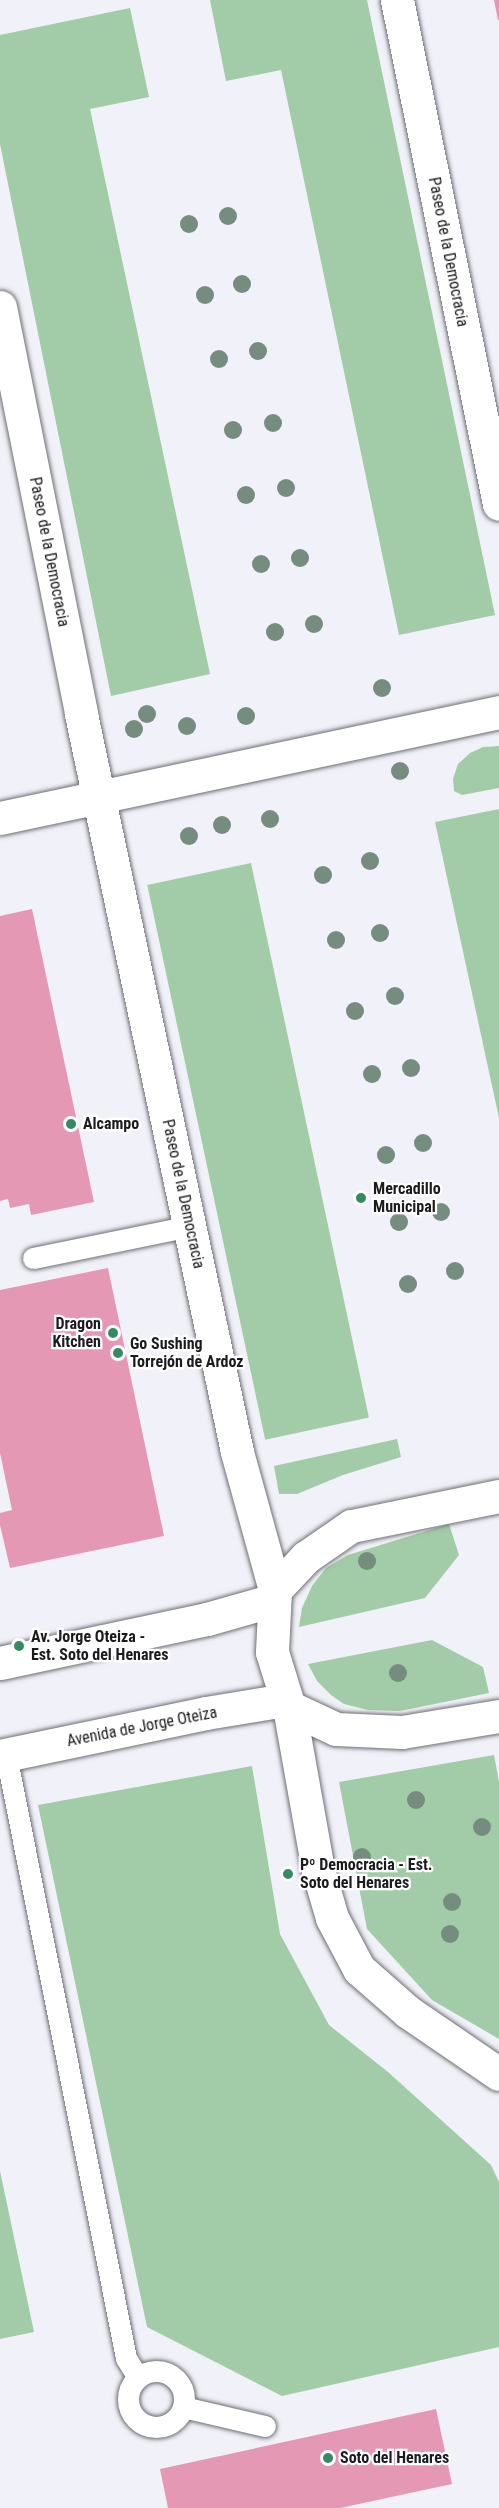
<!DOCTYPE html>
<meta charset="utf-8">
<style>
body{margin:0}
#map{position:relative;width:499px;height:2508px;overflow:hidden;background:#f1f1f9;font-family:"Roboto Condensed",sans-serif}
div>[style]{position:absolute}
.green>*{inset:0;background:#a2cba7;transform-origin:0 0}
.building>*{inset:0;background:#e498b4}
.roads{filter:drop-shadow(0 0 2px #6e6e75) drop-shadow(0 0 2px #6e6e75)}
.lane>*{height:21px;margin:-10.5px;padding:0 10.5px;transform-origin:10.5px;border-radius:10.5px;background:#fff}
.lane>.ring{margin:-10.5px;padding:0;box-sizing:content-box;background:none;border:21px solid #fff;border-radius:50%}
.street>*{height:33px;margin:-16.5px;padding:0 16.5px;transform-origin:16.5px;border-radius:16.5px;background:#fff}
.secondary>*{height:33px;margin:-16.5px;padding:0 16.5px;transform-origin:16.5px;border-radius:16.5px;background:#fff}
.trees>*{width:18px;height:18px;margin:-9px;border-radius:50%;background:#758d7e}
.dots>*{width:16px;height:16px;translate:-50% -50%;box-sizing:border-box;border:3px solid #fff;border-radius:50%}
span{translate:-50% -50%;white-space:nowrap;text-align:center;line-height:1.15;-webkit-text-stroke:4.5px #fff;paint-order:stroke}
.street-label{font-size:16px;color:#1b1b1e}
.poi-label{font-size:16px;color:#1b1b1e;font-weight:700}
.left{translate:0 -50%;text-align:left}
.right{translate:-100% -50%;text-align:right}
</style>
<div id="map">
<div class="green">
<div style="clip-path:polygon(210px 0,367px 0,495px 615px,399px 635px,281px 70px,226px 81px)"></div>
<div style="clip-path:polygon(130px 8px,149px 97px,90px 109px,210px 674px,111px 696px,0 144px,0 35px)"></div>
<div style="clip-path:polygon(499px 746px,499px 788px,462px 795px,454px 791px,453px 779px,458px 764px,470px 753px,483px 747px)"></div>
<div style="clip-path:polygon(499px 809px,499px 1118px,435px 822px)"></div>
<div style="left:251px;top:863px;width:567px;height:106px;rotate:78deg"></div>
<div style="clip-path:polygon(397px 1439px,401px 1457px,343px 1475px,297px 1494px,279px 1494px,274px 1466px)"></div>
<div style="clip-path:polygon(449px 1524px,459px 1555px,425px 1598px,299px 1627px,302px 1608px,312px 1586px,326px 1568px,348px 1555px)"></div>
<div style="clip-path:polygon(432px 1640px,483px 1667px,489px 1693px,400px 1711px,368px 1710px,344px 1704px,331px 1695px,317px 1681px,308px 1664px)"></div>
<div style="clip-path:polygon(494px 1755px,499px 1782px,499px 2039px,432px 2000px,367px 1929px,339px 1782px)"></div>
<div style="clip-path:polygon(252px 1766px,280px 1934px,329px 2025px,388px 2072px,491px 2165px,499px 2182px,499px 2347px,282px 2396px,147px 2327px,38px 1805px)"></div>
<div style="clip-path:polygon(0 2171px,34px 2332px,0 2339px)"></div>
</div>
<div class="building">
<div style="clip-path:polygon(494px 0,499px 0,499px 20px,498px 20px)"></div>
<div style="clip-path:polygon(32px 909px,94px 1202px,31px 1215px,29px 1204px,10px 1208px,8px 1199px,0 1201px,0 916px)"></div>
<div style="clip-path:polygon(108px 1268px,164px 1536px,10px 1568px,0 1525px,0 1513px,12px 1510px,0 1453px,0 1290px)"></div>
<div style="clip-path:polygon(436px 2409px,452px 2484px,340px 2508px,168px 2508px,160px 2469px)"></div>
</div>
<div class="roads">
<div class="lane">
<div style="left:33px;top:1258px;width:160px;rotate:-11.5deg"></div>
<div style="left:6px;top:1755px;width:615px;rotate:78.74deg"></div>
<div style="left:126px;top:2358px;width:23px;rotate:59deg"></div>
<div class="ring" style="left:128px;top:2371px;width:35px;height:35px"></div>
<div style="left:183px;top:2407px;width:84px;rotate:13deg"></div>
</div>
<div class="street">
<div style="left:0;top:818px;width:101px;rotate:-12deg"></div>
</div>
<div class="secondary">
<div style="left:397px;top:0;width:514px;rotate:78.56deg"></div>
<div style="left:0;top:307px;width:415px;rotate:78.7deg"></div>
<div style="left:81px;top:714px;width:754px;rotate:78.06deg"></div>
<div style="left:237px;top:1452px;width:143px;rotate:74.6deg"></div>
<div style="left:99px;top:797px;width:409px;rotate:-12deg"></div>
<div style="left:499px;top:1496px;width:151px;rotate:168.5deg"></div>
<div style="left:351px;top:1526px;width:55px;rotate:145.4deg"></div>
<div style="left:306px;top:1557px;width:45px;rotate:133.2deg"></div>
<div style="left:275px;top:1590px;width:62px;rotate:92.8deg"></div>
<div style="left:272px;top:1652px;width:58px;rotate:72.8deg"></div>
<div style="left:289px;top:1707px;width:166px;rotate:79.9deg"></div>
<div style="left:318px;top:1870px;width:50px;rotate:73.7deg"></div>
<div style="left:332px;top:1918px;width:58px;rotate:62.1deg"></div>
<div style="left:359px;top:1969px;width:65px;rotate:41.3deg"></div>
<div style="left:408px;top:2012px;width:110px;rotate:34.3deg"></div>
<div style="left:0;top:1663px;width:212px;rotate:-12deg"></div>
<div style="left:207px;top:1619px;width:70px;rotate:-15.8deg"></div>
<div style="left:289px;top:1707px;width:52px;rotate:25.1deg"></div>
<div style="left:336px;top:1729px;width:66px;rotate:2.6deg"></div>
<div style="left:402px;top:1732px;width:98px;rotate:-9.4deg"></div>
<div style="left:0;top:1756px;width:210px;rotate:-11.8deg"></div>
<div style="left:206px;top:1713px;width:80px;rotate:-9.3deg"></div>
</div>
</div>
<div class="trees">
<div style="left:228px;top:216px"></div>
<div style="left:189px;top:224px"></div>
<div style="left:242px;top:284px"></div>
<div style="left:205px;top:295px"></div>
<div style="left:258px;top:351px"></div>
<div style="left:219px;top:359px"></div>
<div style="left:273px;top:423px"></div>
<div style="left:233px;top:430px"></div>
<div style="left:286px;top:488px"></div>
<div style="left:246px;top:495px"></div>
<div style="left:300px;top:558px"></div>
<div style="left:261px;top:564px"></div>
<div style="left:314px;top:624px"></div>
<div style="left:275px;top:632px"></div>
<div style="left:382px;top:688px"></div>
<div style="left:147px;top:714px"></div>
<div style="left:246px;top:716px"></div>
<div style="left:187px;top:726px"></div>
<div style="left:134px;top:729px"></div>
<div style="left:400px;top:771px"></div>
<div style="left:270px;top:819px"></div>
<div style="left:222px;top:825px"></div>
<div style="left:189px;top:836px"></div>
<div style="left:370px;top:861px"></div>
<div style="left:323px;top:875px"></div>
<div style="left:380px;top:933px"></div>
<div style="left:336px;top:940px"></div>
<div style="left:395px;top:996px"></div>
<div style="left:355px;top:1011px"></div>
<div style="left:411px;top:1068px"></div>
<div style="left:372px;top:1074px"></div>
<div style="left:423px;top:1143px"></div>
<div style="left:386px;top:1155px"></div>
<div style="left:441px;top:1212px"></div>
<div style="left:399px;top:1222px"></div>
<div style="left:455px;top:1271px"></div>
<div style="left:408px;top:1284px"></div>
<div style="left:367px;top:1561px"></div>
<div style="left:398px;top:1673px"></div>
<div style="left:416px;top:1800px"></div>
<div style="left:482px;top:1827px"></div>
<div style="left:362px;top:1857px"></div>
<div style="left:452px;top:1902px"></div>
<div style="left:450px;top:1934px"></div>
</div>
<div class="dots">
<div style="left:71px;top:1124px;background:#338b60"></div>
<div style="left:361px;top:1198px;background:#338b60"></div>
<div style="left:113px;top:1333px;background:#338b60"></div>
<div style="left:118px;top:1353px;background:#338b60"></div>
<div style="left:19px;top:1646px;background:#338b60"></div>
<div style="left:288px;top:1874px;background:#338b60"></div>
<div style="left:328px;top:2458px;background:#338b60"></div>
</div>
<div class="street-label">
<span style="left:448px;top:252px;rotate:79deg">Paseo de la Democracia</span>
<span style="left:49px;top:552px;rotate:79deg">Paseo de la Democracia</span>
<span style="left:183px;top:1194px;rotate:78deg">Paseo de la Democracia</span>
<span style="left:142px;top:1727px;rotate:-11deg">Avenida de Jorge Oteiza</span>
</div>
<div class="poi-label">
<span class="left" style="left:83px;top:1124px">Alcampo</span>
<span class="left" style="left:373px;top:1198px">Mercadillo<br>Municipal</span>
<span class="right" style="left:101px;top:1333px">Dragon<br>Kitchen</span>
<span class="left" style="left:130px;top:1353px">Go Sushing<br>Torrejón de Ardoz</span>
<span class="left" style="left:31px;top:1646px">Av. Jorge Oteiza -<br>Est. Soto del Henares</span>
<span class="left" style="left:300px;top:1874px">Pº Democracia - Est.<br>Soto del Henares</span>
<span class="left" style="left:340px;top:2458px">Soto del Henares</span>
</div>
</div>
